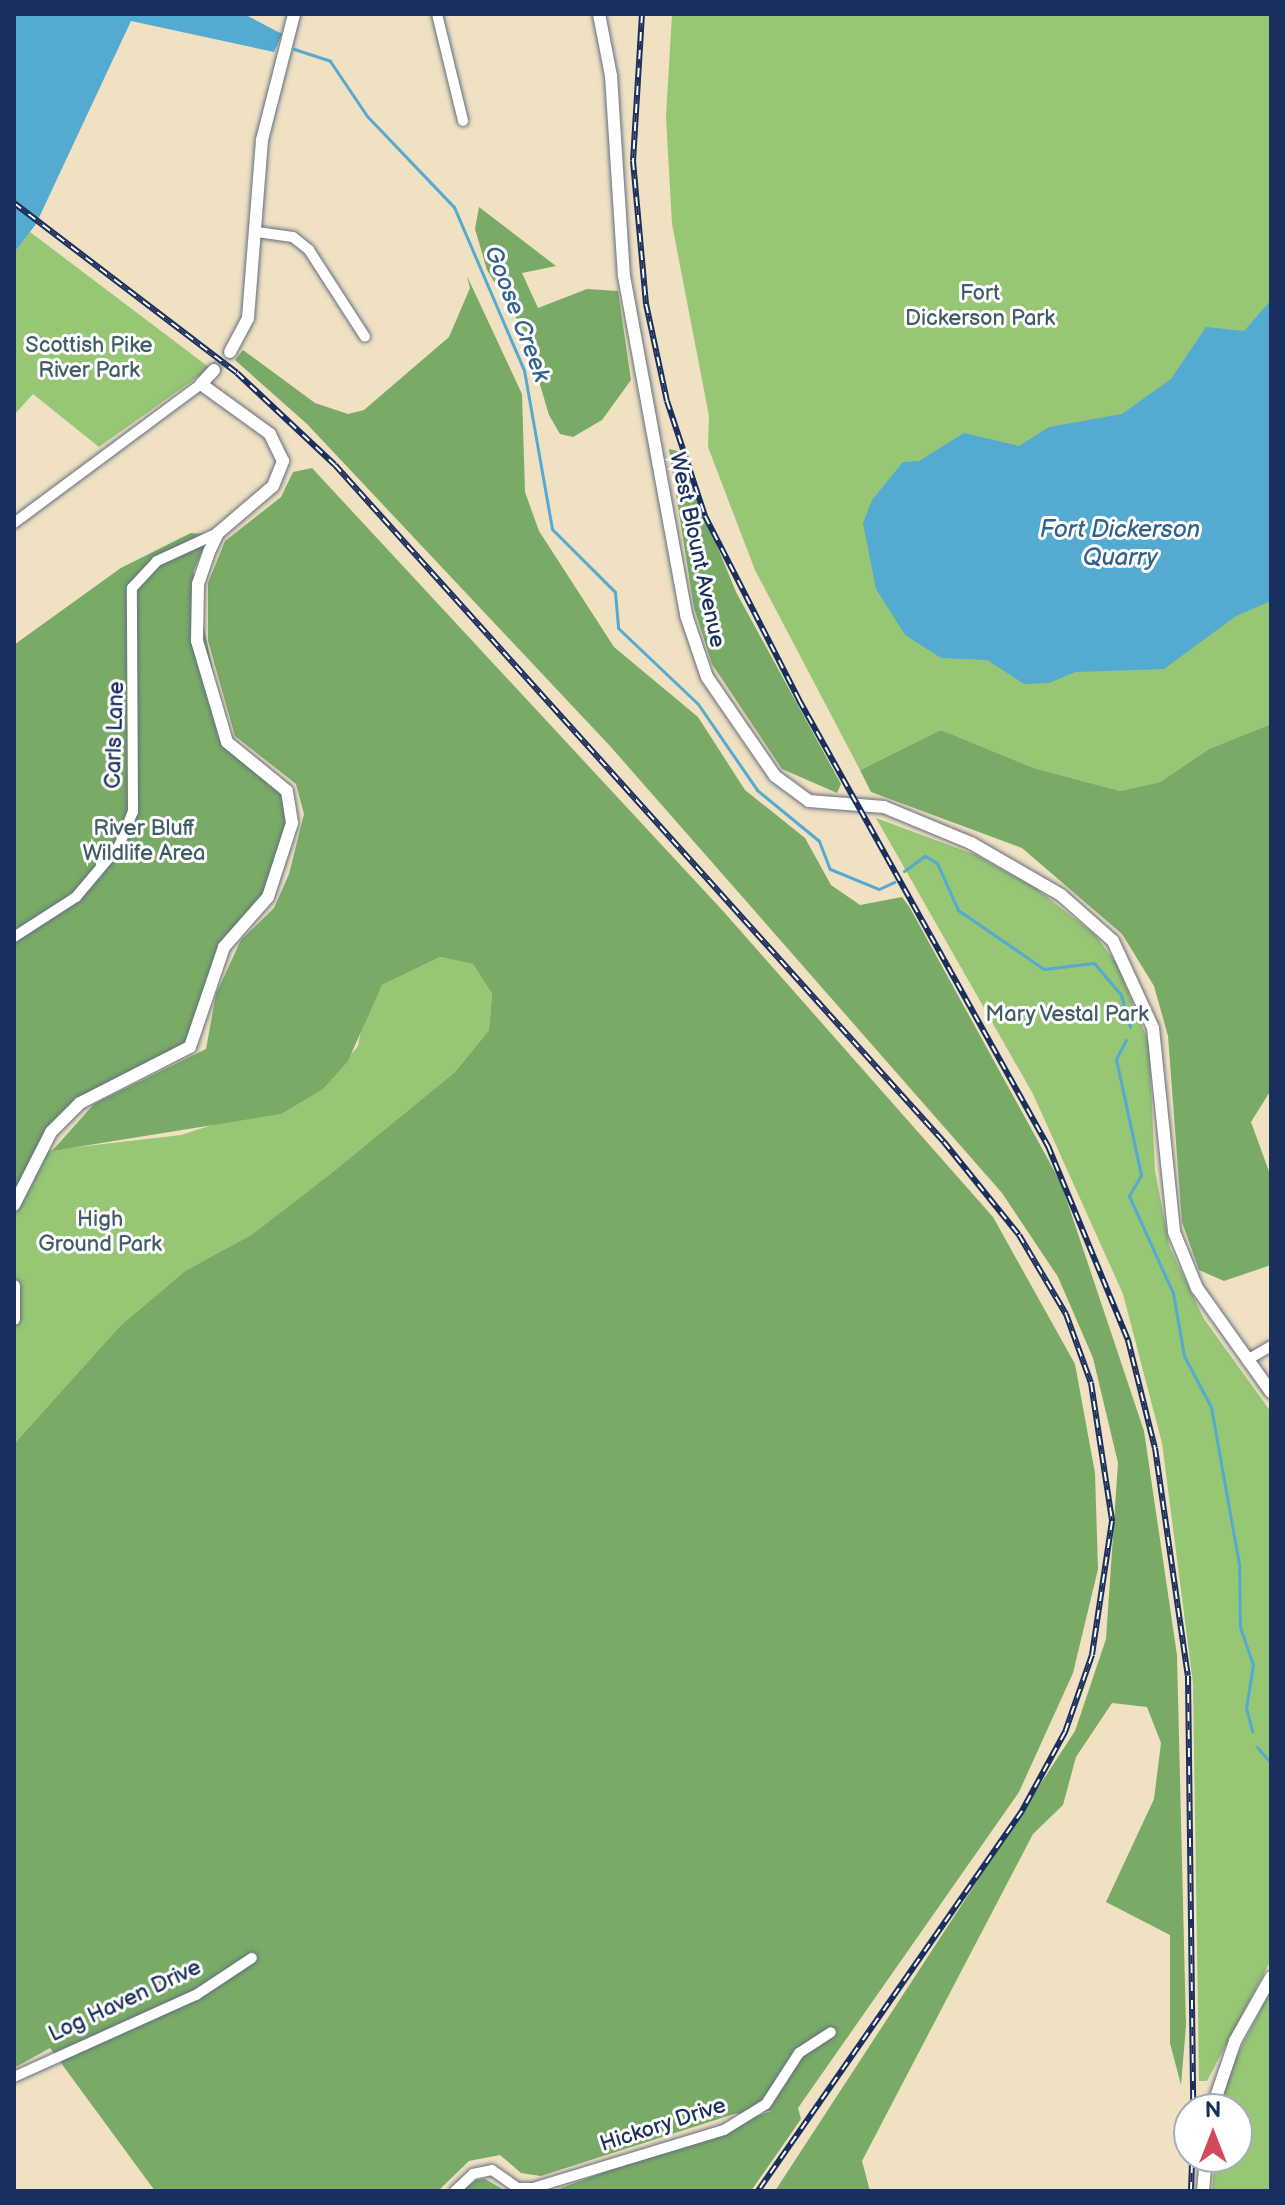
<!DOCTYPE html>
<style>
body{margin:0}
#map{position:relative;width:1285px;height:2205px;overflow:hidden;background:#efe1c2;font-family:"Balsamiq Sans",sans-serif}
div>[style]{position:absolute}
.green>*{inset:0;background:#97c675}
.forest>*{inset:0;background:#79ab66}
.water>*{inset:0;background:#54aad1}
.stream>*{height:3px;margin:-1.5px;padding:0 1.5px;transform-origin:1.5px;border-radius:1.5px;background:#54aad1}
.tertiary-tunnel>*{height:12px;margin-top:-6px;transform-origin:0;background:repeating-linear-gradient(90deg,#c5bdae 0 12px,transparent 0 18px)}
.roads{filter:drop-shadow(0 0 2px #656d81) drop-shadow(0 0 2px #656d81)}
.minor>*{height:10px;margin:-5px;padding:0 5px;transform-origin:5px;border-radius:5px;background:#fff}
.tertiary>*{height:12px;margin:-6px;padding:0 6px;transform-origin:6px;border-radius:6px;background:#fff}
.rail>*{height:6px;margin-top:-3px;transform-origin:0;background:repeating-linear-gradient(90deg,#fff 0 9px,#1b2f5e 0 18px);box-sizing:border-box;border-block:2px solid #1b2f5e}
span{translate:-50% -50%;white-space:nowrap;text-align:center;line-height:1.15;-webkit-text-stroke:6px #fff;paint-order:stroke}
.park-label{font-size:22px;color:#405c65}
.street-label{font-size:22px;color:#1b2f5e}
.water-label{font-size:24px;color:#32608c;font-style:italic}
.frame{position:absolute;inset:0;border:16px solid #1b2f5e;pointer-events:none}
.north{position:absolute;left:1173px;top:2093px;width:80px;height:80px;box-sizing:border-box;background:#fff;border:2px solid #a4acbf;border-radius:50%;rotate:0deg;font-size:22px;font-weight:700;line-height:32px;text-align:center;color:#1b2f5e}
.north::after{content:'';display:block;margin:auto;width:28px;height:36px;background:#d1495b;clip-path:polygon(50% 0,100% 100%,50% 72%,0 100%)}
</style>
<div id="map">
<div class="green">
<div style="clip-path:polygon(672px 14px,1271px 14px,1271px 724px,1209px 749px,1160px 782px,1120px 791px,1034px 768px,941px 730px,860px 770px,755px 570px,708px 447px,709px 416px,672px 224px,666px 117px)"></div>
<div style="clip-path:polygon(30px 232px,210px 368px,99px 447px,33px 394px,14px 415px,14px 253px)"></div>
<div style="clip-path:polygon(191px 533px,206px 533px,193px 572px,198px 584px,80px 1103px,43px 1151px,181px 1135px,323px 1089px,358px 1046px,363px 1019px,382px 985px,440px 957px,473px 964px,492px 994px,489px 1030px,455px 1072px,329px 1175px,251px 1235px,185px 1271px,120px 1326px,14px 1444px,14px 645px,121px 568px)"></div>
<div style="clip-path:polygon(876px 818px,976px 855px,1037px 889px,1095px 935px,1117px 964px,1149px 1043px,1155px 1171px,1170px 1248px,1204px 1319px,1271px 1412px,1271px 1960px,1207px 2081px,1199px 2081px,1193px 1683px,1162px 1443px,1123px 1294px,1033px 1094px)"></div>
<div style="clip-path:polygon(1271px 1990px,1271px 2191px,1212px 2191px,1215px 2157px,1237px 2157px,1237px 2109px,1219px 2109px,1224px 2080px)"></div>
</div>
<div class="forest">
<div style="clip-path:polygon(479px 207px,556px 266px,522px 273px,538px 308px,587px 289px,618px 291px,631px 380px,602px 420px,573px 437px,560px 434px,549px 415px,524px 331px,487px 270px,475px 229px)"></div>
<div style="clip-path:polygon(467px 276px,522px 394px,525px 492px,539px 531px,614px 647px,698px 717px,745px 790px,805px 838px,831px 885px,860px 905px,902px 897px,910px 908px,1061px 1183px,1144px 1431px,1177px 1655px,1186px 2026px,1181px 2085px,1170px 2043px,1170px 1935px,1106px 1902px,1154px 1799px,1161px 1743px,1147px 1707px,1112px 1703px,1076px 1757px,1063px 1805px,1033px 1834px,862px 2161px,870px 2191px,775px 2191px,1075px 1731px,1106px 1639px,1118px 1463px,1093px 1358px,1058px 1277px,1002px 1193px,610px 746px,307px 424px,235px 360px,243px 350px,315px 403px,348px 414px,364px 410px,449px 337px,470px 288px)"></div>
<div style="clip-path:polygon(669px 449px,678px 451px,736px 592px,841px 784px,837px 793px,782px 769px,712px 664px,694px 608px)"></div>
<div style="clip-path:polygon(312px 468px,723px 911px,993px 1217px,1075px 1364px,1095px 1473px,1098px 1569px,1073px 1673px,1019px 1792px,798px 2108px,801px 2119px,751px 2191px,553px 2191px,771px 2111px,734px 2114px,541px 2176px,521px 2173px,500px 2155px,469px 2161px,438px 2191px,155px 2191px,50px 2048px,14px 2068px,14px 1444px,120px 1326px,185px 1271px,251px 1235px,329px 1175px,455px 1072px,489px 1030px,492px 994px,473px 964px,440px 957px,382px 985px,348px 1061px,323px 1089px,281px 1114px,52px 1151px,94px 1104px,206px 1049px,216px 994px,241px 940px,274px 908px,289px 874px,304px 814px,296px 784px,235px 736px,208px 641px,208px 583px,225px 541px,281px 497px,293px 472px)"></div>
<div style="clip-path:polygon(191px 533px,208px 538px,193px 572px,227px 742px,287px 791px,292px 812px,268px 897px,224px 947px,190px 1047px,109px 1083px,51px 1132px,14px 1204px,14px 645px,121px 568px)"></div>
<div style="clip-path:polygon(1271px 724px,1271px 1090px,1251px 1122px,1271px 1177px,1271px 1265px,1224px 1281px,1199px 1270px,1182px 1222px,1168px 1036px,1154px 986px,1122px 934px,1022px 848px,871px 792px,860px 770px,941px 730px,1034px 768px,1120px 791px,1160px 782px,1209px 749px)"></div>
<div style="clip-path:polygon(485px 2179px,506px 2191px,463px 2191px,476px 2180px)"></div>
</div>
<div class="water">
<div style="clip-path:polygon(14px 14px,244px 14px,282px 34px,274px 52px,131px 21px,36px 224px,14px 253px)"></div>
<div style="clip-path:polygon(1271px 300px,1271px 601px,1236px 616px,1164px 669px,1075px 672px,1049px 683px,1024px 684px,987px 660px,941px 658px,905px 635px,876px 589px,863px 523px,872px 500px,903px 462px,919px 461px,964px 433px,1019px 446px,1049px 427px,1122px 414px,1171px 379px,1206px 327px,1244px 331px)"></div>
</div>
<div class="stream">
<div style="left:294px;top:49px;width:38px;rotate:18deg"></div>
<div style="left:330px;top:61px;width:66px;rotate:56.1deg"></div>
<div style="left:367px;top:116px;width:126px;rotate:46.3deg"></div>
<div style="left:454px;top:207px;width:177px;rotate:66.8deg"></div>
<div style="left:524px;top:370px;width:161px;rotate:80deg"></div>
<div style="left:552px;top:529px;width:89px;rotate:45deg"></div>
<div style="left:615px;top:592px;width:36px;rotate:85deg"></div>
<div style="left:618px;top:628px;width:110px;rotate:43.5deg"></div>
<div style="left:698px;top:704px;width:104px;rotate:55.5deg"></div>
<div style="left:757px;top:790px;width:80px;rotate:39.4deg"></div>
<div style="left:819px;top:841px;width:30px;rotate:69deg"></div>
<div style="left:830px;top:869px;width:53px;rotate:22.2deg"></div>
<div style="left:879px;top:889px;width:17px;rotate:-25deg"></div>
<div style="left:904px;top:871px;width:26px;rotate:-36deg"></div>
<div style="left:925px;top:856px;width:14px;rotate:30deg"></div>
<div style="left:937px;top:863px;width:51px;rotate:65.9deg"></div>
<div style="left:958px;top:910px;width:104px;rotate:34.5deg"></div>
<div style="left:1044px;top:969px;width:50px;rotate:-6.8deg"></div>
<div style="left:1094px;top:963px;width:42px;rotate:49.8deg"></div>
<div style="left:1121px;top:995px;width:33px;rotate:74deg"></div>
<div style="left:1126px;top:1040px;width:21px;rotate:118deg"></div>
<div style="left:1116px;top:1059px;width:119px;rotate:77.8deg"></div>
<div style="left:1141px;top:1175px;width:24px;rotate:120deg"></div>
<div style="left:1129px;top:1196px;width:107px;rotate:65.6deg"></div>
<div style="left:1173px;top:1293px;width:64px;rotate:80.1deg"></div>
<div style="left:1184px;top:1356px;width:58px;rotate:62.1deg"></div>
<div style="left:1211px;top:1407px;width:159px;rotate:79.9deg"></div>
<div style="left:1239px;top:1564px;width:63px;rotate:89.1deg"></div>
<div style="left:1240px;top:1627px;width:39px;rotate:71deg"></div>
<div style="left:1253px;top:1664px;width:45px;rotate:99deg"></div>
<div style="left:1246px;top:1708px;width:24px;rotate:75deg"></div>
<div style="left:1257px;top:1747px;width:21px;rotate:49deg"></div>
</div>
<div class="tertiary-tunnel">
<div style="left:214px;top:370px;width:24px;rotate:-48deg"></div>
</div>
<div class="roads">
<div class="minor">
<div style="left:437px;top:14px;width:110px;rotate:76.3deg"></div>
<div style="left:257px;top:232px;width:36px;rotate:8deg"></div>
<div style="left:293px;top:237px;width:21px;rotate:39deg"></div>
<div style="left:309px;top:250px;width:103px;rotate:57.2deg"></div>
<div style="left:14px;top:523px;width:233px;rotate:-36.6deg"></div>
<div style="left:14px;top:937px;width:74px;rotate:-32.8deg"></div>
<div style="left:76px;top:897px;width:67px;rotate:-49.9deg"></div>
<div style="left:119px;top:846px;width:37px;rotate:-68deg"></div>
<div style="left:133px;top:812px;width:224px;rotate:-90.3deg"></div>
<div style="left:132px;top:588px;width:37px;rotate:-47deg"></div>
<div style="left:157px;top:561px;width:67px;rotate:-24.7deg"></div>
<div style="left:1247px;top:1360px;width:28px;rotate:-30deg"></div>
<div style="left:14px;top:2077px;width:200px;rotate:-24.3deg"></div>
<div style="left:196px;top:1995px;width:67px;rotate:-33.5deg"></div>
<div style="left:455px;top:2191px;width:25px;rotate:-43deg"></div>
<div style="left:473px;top:2174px;width:19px;rotate:-12deg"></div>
<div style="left:492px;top:2170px;width:32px;rotate:35deg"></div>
<div style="left:518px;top:2188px;width:15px"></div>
<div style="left:533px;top:2188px;width:200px;rotate:-16.9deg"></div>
<div style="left:724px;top:2130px;width:49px;rotate:-31.8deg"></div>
<div style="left:766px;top:2104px;width:61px;rotate:-57.1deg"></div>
<div style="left:799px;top:2053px;width:38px;rotate:-33deg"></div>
</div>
<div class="tertiary">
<div style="left:599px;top:14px;width:63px;rotate:79deg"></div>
<div style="left:611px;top:76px;width:200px;rotate:86.3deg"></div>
<div style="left:624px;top:276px;width:345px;rotate:79.6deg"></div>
<div style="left:686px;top:615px;width:65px;rotate:71.3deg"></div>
<div style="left:707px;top:677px;width:120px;rotate:55.5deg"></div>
<div style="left:775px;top:776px;width:42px;rotate:36.3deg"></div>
<div style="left:809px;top:801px;width:75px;rotate:4.6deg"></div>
<div style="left:884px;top:807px;width:94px;rotate:22.5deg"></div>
<div style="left:971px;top:843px;width:104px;rotate:30deg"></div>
<div style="left:1061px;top:895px;width:69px;rotate:41.5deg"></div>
<div style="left:1113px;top:941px;width:96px;rotate:65.3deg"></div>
<div style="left:1153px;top:1028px;width:205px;rotate:84.1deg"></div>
<div style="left:1174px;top:1232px;width:61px;rotate:67.7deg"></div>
<div style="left:1197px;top:1288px;width:128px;rotate:54.6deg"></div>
<div style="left:230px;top:352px;width:38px;rotate:-62deg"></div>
<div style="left:248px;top:318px;width:179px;rotate:-85.5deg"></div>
<div style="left:262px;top:140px;width:130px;rotate:-75.7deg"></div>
<div style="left:14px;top:1205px;width:82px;rotate:-63.1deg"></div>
<div style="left:51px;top:1132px;width:41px;rotate:-45deg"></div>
<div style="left:80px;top:1103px;width:123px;rotate:-27deg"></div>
<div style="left:190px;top:1047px;width:106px;rotate:-71.2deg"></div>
<div style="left:224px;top:947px;width:67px;rotate:-48.7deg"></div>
<div style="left:268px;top:897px;width:78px;rotate:-72deg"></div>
<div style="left:292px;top:823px;width:32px;rotate:-99deg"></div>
<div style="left:287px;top:791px;width:77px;rotate:-140.8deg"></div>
<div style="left:227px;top:742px;width:105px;rotate:-106.5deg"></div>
<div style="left:197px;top:641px;width:57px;rotate:-89deg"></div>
<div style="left:198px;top:584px;width:34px;rotate:-71deg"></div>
<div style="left:209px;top:552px;width:21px;rotate:-65deg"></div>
<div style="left:218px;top:533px;width:72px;rotate:-40.5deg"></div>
<div style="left:273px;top:486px;width:27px;rotate:-68deg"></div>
<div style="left:283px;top:461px;width:30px;rotate:-116deg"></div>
<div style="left:270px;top:434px;width:85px;rotate:-144.1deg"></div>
<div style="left:201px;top:384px;width:19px;rotate:-47deg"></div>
<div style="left:14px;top:1286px;width:33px;rotate:90deg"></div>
<div style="left:1212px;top:2109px;width:72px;rotate:-71.3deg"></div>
<div style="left:1235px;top:2041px;width:73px;rotate:-60.6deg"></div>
<div style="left:1203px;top:2191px;width:34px;rotate:-85deg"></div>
</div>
</div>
<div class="rail">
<div style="left:642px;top:14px;width:147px;rotate:93.5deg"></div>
<div style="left:633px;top:161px;width:144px;rotate:84.8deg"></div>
<div style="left:646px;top:304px;width:99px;rotate:77.8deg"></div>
<div style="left:667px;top:401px;width:121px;rotate:71.7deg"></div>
<div style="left:705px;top:516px;width:207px;rotate:62.9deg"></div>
<div style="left:799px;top:700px;width:511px;rotate:60.83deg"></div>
<div style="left:1048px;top:1146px;width:210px;rotate:67.6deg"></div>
<div style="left:1128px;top:1340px;width:111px;rotate:76deg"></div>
<div style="left:1155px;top:1448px;width:230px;rotate:81.8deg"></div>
<div style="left:1188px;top:1676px;width:433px;rotate:89.3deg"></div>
<div style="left:14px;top:203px;width:280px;rotate:37.3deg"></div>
<div style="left:237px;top:373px;width:134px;rotate:43.2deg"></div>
<div style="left:335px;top:465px;width:911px;rotate:48.03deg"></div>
<div style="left:944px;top:1142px;width:119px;rotate:51.1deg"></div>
<div style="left:1019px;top:1235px;width:92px;rotate:59.3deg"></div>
<div style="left:1066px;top:1314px;width:73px;rotate:70.1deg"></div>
<div style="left:1091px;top:1383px;width:140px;rotate:81.3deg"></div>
<div style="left:1112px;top:1521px;width:135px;rotate:98.5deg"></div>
<div style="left:1092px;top:1655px;width:82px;rotate:109.3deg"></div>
<div style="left:1065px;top:1732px;width:90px;rotate:118.6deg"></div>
<div style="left:1022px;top:1811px;width:463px;rotate:124.8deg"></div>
<div style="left:1191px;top:2191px;width:34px;rotate:-88deg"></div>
</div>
<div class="park-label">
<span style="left:980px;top:306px">Fort<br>Dickerson Park</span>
<span style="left:89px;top:358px">Scottish Pike<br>River Park</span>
<span style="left:144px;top:841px">River Bluff<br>Wildlife Area</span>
<span style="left:1067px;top:1015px">Mary Vestal Park</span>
<span style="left:100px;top:1232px">High<br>Ground Park</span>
</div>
<div class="street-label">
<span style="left:697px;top:550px;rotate:78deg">West Blount Avenue</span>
<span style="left:115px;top:735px;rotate:-88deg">Carls Lane</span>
<span style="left:125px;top:2001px;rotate:-25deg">Log Haven Drive</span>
<span style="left:663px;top:2125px;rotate:-18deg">Hickory Drive</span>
</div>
<div class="water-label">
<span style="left:517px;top:314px;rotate:69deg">Goose Creek</span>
<span style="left:1120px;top:544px">Fort Dickerson<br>Quarry</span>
</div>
<div class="frame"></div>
<div class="north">N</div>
</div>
